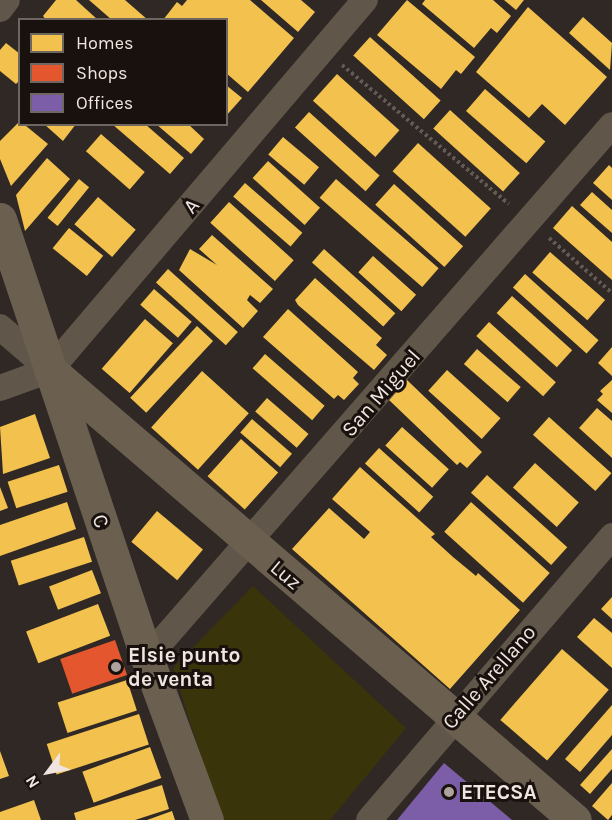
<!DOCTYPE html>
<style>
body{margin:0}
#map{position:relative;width:612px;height:820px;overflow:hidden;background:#302824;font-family:Karla,sans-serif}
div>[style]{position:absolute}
.green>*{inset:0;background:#3a340b}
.homes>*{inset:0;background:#f2c14e;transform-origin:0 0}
.shops>*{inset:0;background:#e4572e;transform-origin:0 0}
.offices>*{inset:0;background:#7b5ea7}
.path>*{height:4px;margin-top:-2px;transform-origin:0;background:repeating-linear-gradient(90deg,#635b53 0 3px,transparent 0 6px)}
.street>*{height:26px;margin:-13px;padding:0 13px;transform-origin:13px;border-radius:13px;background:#605649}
.secondary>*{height:33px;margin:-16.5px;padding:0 16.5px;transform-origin:16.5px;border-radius:16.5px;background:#6b5f50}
.dots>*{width:16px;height:16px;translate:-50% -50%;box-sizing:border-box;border:3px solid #18110d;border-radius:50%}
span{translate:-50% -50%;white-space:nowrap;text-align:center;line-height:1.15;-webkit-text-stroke:6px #18110d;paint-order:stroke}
.street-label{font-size:21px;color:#f0e5e0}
.poi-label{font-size:21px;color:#f0e5e0;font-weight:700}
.left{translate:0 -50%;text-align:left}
.legend{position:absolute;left:18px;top:18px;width:210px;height:108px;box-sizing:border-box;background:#18110d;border:2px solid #6e6661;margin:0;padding:8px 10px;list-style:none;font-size:18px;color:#f0e5e0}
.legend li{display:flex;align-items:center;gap:12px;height:30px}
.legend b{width:30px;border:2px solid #6e6661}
.north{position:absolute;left:18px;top:742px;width:60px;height:60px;-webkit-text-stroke:4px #18110d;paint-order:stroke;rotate:238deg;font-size:16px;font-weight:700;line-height:24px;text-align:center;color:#f0e5e0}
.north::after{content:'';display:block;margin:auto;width:21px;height:27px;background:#f0e5e0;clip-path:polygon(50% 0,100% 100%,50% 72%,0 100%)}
</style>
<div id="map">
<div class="green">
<div style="clip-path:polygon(253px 586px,406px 728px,330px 820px,221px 820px,173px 668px)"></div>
</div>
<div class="homes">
<div style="clip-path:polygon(56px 0,76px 0,98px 20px,46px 20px,43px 16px)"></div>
<div style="clip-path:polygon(89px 0,125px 0,148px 20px,112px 20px)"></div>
<div style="clip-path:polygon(187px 0,250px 0,294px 38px,248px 92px,226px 73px,226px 20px,163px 20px,177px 2px,182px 6px)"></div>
<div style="clip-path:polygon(261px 0,301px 0,315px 12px,298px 32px)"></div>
<div style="clip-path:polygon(407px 0,475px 57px,461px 74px,456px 70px,441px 89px,377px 35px)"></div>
<div style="clip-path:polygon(425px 0,493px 0,511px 16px,497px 33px,491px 28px,474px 48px,422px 4px)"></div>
<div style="clip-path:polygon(504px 0,524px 0,516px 10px)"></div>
<div style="clip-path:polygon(528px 7px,607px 77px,565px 125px,542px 104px,529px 118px,476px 72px)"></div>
<div style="clip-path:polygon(583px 17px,612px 43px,610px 70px,569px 33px)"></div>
<div style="left:370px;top:37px;width:95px;height:25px;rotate:42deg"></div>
<div style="clip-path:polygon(6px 43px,20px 54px,20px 80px,16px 84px,0 71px,0 50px)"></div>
<div style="left:337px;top:74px;width:84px;height:36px;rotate:42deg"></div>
<div style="clip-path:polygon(226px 85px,242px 98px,226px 116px)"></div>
<div style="left:485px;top:89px;width:80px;height:29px;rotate:41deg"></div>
<div style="left:450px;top:110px;width:94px;height:25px;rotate:42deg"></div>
<div style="left:309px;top:112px;width:95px;height:21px;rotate:42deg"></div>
<div style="clip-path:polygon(20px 121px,48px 144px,11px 186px,0 159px,0 141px)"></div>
<div style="clip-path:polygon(44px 124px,76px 124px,63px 141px)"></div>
<div style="clip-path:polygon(112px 124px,145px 124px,184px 158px,170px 174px)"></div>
<div style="clip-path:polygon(156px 124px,188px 124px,204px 139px,191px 154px)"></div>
<div style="left:101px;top:134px;width:58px;height:23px;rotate:41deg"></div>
<div style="left:283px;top:137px;width:47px;height:23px;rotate:40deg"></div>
<div style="left:418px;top:143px;width:98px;height:38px;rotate:42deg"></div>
<div style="clip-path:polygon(47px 158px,70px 179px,25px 231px,16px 195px)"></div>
<div style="left:268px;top:161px;width:70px;height:23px;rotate:42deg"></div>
<div style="clip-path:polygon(609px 165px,612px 168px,612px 200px,593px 183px)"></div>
<div style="left:79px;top:179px;width:13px;height:50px;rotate:39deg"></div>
<div style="left:336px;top:179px;width:136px;height:25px;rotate:41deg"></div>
<div style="left:245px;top:183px;width:76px;height:18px;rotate:41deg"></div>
<div style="left:394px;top:184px;width:93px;height:28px;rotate:42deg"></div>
<div style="clip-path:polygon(592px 192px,612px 210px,612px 233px,580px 205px)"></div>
<div style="left:98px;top:197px;width:50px;height:36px;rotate:41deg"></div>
<div style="left:229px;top:202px;width:87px;height:28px;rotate:42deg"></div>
<div style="clip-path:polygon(572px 206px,612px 242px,612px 280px,553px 228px)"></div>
<div style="left:69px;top:228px;width:44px;height:26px;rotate:39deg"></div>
<div style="clip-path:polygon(212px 235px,273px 289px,260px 303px,250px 295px,247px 300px,258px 311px,243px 328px,179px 270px,190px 249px,217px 265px,199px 249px)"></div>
<div style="left:324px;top:249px;width:96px;height:18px;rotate:42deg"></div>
<div style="left:550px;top:252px;width:73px;height:27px;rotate:41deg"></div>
<div style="left:373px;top:256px;width:58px;height:22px;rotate:42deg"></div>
<div style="left:168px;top:269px;width:94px;height:18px;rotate:42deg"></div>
<div style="left:525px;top:274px;width:99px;height:18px;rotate:42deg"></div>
<div style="clip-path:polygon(315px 278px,382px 338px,376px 345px,387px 355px,374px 370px,298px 305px,295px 300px)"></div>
<div style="left:154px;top:289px;width:50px;height:21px;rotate:41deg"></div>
<div style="left:512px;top:296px;width:81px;height:23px;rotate:42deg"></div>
<div style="clip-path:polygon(288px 309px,358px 372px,353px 378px,359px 384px,344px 400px,338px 395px,334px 399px,263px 337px)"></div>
<div style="left:145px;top:319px;width:37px;height:66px;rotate:41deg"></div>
<div style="left:489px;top:322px;width:90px;height:19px;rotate:42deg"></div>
<div style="left:197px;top:326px;width:22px;height:98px;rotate:43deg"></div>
<div style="clip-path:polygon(612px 347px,612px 376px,598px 363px)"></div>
<div style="left:477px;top:349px;width:58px;height:20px;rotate:41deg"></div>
<div style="left:265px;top:354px;width:79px;height:19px;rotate:41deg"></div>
<div style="left:447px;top:370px;width:72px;height:28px;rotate:42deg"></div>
<div style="left:202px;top:371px;width:63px;height:76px;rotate:42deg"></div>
<div style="clip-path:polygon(407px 380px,482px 452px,467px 468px,460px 462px,457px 465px,389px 400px)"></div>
<div style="clip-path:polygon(612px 380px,612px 413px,597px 400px,603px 394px,600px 391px)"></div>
<div style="left:267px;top:398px;width:55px;height:18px;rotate:41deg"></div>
<div style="clip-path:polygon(597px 408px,612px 421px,612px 458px,579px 428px)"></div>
<div style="clip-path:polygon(35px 414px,50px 458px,3px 474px,0 427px)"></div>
<div style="left:549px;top:417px;width:84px;height:24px;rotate:42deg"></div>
<div style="left:252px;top:419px;width:53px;height:18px;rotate:41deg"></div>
<div style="left:402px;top:427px;width:63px;height:25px;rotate:42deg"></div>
<div style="left:241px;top:439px;width:50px;height:50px;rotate:42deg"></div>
<div style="left:379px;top:448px;width:73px;height:21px;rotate:42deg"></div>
<div style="left:535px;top:463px;width:59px;height:33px;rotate:42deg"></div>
<div style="left:59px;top:465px;width:28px;height:54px;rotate:72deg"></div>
<div style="clip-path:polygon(360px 467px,435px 534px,431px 537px,453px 557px,476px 576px,478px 573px,520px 610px,450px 689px,292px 549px,329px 508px,364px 539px,370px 532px,332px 499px)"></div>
<div style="left:487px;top:475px;width:108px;height:24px;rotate:42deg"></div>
<div style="clip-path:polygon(0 487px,8px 508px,0 511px)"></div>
<div style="clip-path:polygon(67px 502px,76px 529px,0 556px,0 525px)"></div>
<div style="left:471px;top:502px;width:106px;height:40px;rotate:42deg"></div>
<div style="left:157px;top:511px;width:60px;height:40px;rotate:40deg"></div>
<div style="left:84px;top:537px;width:26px;height:77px;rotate:72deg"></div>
<div style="left:92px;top:570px;width:25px;height:46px;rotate:69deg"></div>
<div style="clip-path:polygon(612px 597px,612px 619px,601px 609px)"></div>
<div style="left:98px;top:604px;width:34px;height:77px;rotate:69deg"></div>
<div style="clip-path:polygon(594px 618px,612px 633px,612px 668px,577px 637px)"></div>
<div style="left:562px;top:649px;width:62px;height:94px;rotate:41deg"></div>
<div style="left:127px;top:680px;width:32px;height:73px;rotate:72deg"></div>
<div style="clip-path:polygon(612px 705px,612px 735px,580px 772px,565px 759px)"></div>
<div style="left:139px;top:714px;width:32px;height:97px;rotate:72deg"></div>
<div style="left:150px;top:747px;width:33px;height:72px;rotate:70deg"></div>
<div style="clip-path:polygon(612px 749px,612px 769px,590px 794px,580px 785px)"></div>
<div style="clip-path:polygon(0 751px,9px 776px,0 779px)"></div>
<div style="clip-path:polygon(612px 783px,612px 815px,608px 820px,592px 806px)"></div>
<div style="clip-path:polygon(162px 785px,169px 809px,135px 820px,76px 820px,74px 813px)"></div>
<div style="clip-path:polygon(34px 800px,41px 820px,0 820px,0 812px)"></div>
<div style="clip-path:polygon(172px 811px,175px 820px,147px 820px)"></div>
</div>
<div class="shops">
<div style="left:115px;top:640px;width:37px;height:58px;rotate:71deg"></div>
</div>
<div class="offices">
<div style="clip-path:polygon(444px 763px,512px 820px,397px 820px)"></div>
</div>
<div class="path">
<div style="left:342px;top:65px;width:217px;rotate:39.8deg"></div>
<div style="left:549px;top:238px;width:84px;rotate:41.1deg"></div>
</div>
<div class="street">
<div style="left:0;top:9px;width:11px;rotate:-52deg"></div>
<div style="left:0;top:327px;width:66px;rotate:40.7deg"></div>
<div style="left:0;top:388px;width:53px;rotate:-19.8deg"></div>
<div style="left:50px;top:370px;width:486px;rotate:-49.6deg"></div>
<div style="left:147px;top:658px;width:707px;rotate:-48.9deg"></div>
<div style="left:369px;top:820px;width:374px;rotate:-49.4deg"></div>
</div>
<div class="secondary">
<div style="left:0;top:219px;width:463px;rotate:71.5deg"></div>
<div style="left:147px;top:658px;width:173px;rotate:69.7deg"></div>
<div style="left:50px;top:370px;width:691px;rotate:40.6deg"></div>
</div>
<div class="dots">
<div style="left:116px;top:667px;background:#ada39e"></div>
<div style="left:449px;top:792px;background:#ada39e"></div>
</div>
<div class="street-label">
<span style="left:191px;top:206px;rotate:-50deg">A</span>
<span style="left:381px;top:393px;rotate:-49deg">San Miguel</span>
<span style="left:101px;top:521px;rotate:71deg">C</span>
<span style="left:286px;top:575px;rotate:40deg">Luz</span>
<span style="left:489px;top:677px;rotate:-49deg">Calle Arellano</span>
</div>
<div class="poi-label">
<span class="left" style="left:128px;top:667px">Elsie punto<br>de venta</span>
<span class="left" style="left:461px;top:792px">ETECSA</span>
</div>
<ul class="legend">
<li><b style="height:16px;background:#f2c14e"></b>Homes</li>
<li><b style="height:16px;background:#e4572e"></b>Shops</li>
<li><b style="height:16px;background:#7b5ea7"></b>Offices</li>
</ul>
<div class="north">N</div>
</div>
